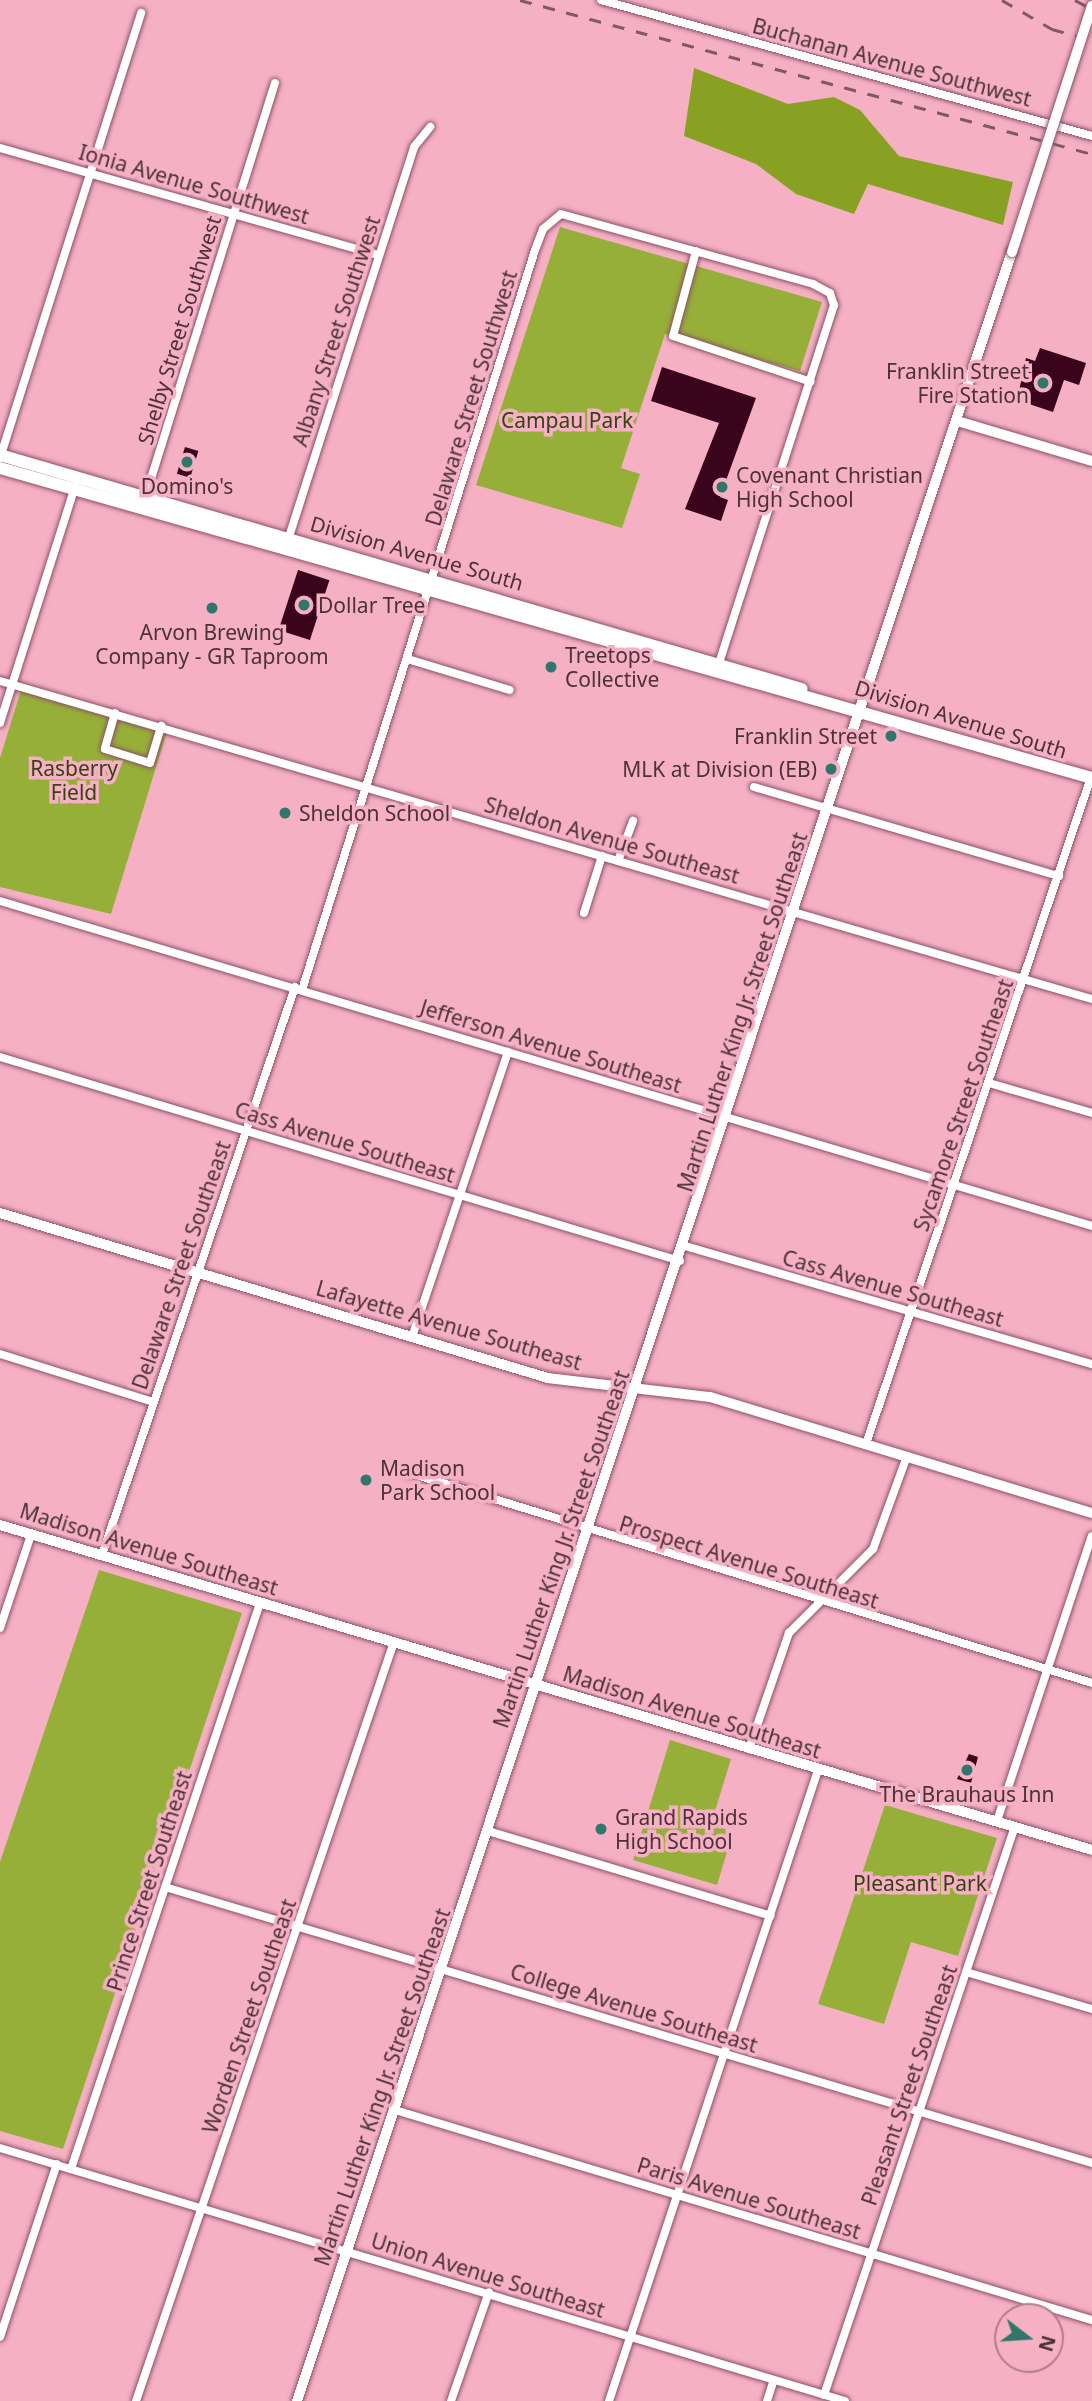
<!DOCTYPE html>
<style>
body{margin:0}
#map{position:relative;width:1092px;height:2401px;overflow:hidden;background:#f5b0c4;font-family:"Noto Sans",sans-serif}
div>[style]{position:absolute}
.green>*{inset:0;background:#96af38}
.forest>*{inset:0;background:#89a122}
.building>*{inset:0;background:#3a051c;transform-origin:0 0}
.roads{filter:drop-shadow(0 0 2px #8d5164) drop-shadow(0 0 2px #8d5164)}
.minor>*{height:8px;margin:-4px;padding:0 4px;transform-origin:4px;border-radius:4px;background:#fff}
.tertiary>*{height:10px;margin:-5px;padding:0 5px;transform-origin:5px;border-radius:5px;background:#fff}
.secondary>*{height:10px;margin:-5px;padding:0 5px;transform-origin:5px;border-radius:5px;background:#fff}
.primary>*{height:12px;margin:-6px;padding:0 6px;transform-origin:6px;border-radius:6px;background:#fff}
.rail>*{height:2.5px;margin-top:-1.25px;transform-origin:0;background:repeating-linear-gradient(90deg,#815965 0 12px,transparent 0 24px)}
.bridges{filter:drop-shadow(0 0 2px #8d5164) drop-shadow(0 0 2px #8d5164)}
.secondary-bridge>*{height:10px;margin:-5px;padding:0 5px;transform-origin:5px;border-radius:5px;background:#fff}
.dots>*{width:19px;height:19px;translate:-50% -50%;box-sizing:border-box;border:4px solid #f5b0c4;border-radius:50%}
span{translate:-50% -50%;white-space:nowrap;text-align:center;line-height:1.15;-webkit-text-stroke:7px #f5b0c4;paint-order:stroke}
.street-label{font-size:21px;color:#4c3139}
.poi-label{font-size:21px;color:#4c3139}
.right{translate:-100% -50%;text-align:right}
.left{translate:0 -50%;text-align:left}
.park-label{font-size:21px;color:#374111}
.north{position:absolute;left:994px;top:2303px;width:70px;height:70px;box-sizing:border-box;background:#f5b0c4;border:2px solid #b17d8c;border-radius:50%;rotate:107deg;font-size:19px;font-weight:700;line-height:28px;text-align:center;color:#4c3139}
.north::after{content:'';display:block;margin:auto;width:24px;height:32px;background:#31766a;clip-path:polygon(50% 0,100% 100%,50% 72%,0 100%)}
</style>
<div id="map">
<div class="green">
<div style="clip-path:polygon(560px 227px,822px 302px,800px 371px,665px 334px,621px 468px,640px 474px,622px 528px,476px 485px)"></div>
<div style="clip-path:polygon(22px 687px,168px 728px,111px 914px,0 887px,0 758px)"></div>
<div style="clip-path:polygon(99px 1570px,242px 1613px,63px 2149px,0 2131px,0 1862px)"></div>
<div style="clip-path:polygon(670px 1740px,731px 1759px,711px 1824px,733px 1832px,717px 1885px,633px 1860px)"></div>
<div style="clip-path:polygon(885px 1805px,997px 1838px,958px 1956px,911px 1942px,884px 2024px,818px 2004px)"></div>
</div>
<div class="forest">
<div style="clip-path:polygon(694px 68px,788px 104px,834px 97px,860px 110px,899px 156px,1013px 182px,1003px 225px,868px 184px,854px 214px,796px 194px,756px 164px,684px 136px)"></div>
</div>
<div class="building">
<div style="clip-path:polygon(1040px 348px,1086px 363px,1079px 385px,1064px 380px,1053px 412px,1017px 400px,1026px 358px,1035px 361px)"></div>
<div style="clip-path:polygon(662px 367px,756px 398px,720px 497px,728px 500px,721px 521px,685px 509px,719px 423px,651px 401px)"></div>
<div style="left:185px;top:447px;width:14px;height:28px;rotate:17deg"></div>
<div style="left:298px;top:570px;width:33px;height:63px;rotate:18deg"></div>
<div style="clip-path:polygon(969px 1754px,978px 1757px,971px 1783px,957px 1779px)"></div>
</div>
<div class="roads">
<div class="minor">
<div style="left:601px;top:0;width:509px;rotate:15.48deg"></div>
<div style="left:0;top:148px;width:393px;rotate:15.8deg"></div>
<div style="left:696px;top:251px;width:88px;rotate:105.1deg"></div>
<div style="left:673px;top:336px;width:145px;rotate:18.4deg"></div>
<div style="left:0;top:458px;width:467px;rotate:-72.4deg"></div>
<div style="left:144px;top:501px;width:438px;rotate:-72.6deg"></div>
<div style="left:287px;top:543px;width:416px;rotate:-72.2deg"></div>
<div style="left:414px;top:147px;width:26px;rotate:-51deg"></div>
<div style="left:411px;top:660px;width:103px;rotate:16.9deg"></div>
<div style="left:0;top:681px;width:1137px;rotate:16.24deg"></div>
<div style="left:115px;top:713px;width:37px;rotate:106deg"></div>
<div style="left:105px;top:749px;width:47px;rotate:17.3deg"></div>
<div style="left:150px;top:763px;width:39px;rotate:-73deg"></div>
<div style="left:0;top:723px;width:249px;rotate:-72.4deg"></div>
<div style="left:754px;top:787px;width:318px;rotate:16.3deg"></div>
<div style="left:618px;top:861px;width:43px;rotate:-69.4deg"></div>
<div style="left:0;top:901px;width:1139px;rotate:16.57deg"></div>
<div style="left:584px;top:913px;width:60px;rotate:-72.5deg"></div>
<div style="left:302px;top:990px;width:776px;rotate:-72.52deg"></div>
<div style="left:535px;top:250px;width:22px;rotate:-69deg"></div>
<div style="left:543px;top:229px;width:23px;rotate:-40deg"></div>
<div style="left:561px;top:214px;width:262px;rotate:15.5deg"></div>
<div style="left:813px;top:284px;width:19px;rotate:28deg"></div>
<div style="left:830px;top:293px;width:13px;rotate:72deg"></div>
<div style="left:834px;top:305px;width:380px;rotate:107.8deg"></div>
<div style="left:0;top:1057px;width:710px;rotate:16.7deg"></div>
<div style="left:989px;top:1083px;width:107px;rotate:16.2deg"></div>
<div style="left:685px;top:1246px;width:424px;rotate:16.2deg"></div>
<div style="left:412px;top:1337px;width:301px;rotate:-71.4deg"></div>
<div style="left:0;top:1354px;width:160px;rotate:17.4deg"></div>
<div style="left:866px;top:1444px;width:704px;rotate:-71.36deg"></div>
<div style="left:397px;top:1469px;width:727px;rotate:17.11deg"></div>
<div style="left:102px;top:1555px;width:600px;rotate:-71.23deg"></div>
<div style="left:0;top:1628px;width:98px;rotate:-71.6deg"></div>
<div style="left:749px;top:1749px;width:123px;rotate:-71deg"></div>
<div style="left:789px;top:1633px;width:119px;rotate:-45deg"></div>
<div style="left:873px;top:1549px;width:99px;rotate:-69.9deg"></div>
<div style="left:997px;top:1821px;width:300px;rotate:-71.6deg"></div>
<div style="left:488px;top:1831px;width:295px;rotate:16.7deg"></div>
<div style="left:165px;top:1887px;width:967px;rotate:16.58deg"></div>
<div style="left:966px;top:1972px;width:131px;rotate:16.4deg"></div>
<div style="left:395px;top:2110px;width:728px;rotate:16.77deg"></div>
<div style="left:0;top:2148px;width:882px;rotate:16.67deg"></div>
<div style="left:71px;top:2169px;width:597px;rotate:-71.53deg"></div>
<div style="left:0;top:2337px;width:182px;rotate:-71.8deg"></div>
<div style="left:824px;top:2395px;width:600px;rotate:-71.44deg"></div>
<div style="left:136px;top:2401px;width:802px;rotate:-71.23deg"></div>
<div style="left:451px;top:2401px;width:115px;rotate:-70.8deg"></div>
<div style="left:609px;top:2401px;width:665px;rotate:-71.67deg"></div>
<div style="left:767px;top:2401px;width:22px;rotate:-72deg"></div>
</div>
<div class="tertiary">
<div style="left:957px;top:421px;width:141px;rotate:16.5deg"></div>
<div style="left:0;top:1213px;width:572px;rotate:16.76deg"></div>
<div style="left:548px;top:1378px;width:163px;rotate:6.7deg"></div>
<div style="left:710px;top:1397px;width:399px;rotate:16.9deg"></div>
<div style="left:0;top:1525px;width:1139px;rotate:16.57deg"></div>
</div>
<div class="secondary">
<div style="left:297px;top:2401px;width:2265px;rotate:-71.6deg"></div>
</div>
<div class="primary">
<div style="left:0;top:455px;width:835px;rotate:16.27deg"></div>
<div style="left:0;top:468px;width:1135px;rotate:15.85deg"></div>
</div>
</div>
<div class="rail">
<div style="left:520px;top:0;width:592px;rotate:15.07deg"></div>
<div style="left:1002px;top:0;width:58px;rotate:30.1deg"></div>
<div style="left:1052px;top:29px;width:41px;rotate:15.4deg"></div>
<div style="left:1075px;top:0;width:19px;rotate:28deg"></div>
</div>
<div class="bridges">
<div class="secondary-bridge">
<div style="left:1012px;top:252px;width:259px;rotate:-72deg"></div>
</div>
</div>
<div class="dots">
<div style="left:1043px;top:383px;background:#31766a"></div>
<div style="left:187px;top:462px;background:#31766a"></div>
<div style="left:722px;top:487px;background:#31766a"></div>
<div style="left:304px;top:605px;background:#31766a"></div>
<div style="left:212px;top:608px;background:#31766a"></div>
<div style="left:551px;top:667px;background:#31766a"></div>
<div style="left:891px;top:736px;background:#31766a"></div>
<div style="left:831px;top:769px;background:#31766a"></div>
<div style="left:285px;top:813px;background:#31766a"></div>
<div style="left:366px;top:1480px;background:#31766a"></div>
<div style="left:967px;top:1770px;background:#31766a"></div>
<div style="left:601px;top:1829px;background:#31766a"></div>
</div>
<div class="street-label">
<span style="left:892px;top:62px;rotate:15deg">Buchanan Avenue Southwest</span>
<span style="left:194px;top:184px;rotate:16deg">Ionia Avenue Southwest</span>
<span style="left:179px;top:330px;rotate:-73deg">Shelby Street Southwest</span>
<span style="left:336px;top:331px;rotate:-72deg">Albany Street Southwest</span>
<span style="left:471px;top:398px;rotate:-73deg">Delaware Street Southwest</span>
<span style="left:417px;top:553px;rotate:16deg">Division Avenue South</span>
<span style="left:961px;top:719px;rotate:17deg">Division Avenue South</span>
<span style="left:612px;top:840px;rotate:16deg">Sheldon Avenue Southeast</span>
<span style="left:742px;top:1012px;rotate:-72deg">Martin Luther King Jr. Street Southeast</span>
<span style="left:551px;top:1046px;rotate:17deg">Jefferson Avenue Southeast</span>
<span style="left:963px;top:1105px;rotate:-71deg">Sycamore Street Southeast</span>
<span style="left:345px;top:1142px;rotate:17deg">Cass Avenue Southeast</span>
<span style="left:181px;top:1265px;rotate:-71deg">Delaware Street Southeast</span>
<span style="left:893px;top:1288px;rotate:16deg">Cass Avenue Southeast</span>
<span style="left:449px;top:1325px;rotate:16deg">Lafayette Avenue Southeast</span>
<span style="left:149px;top:1549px;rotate:17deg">Madison Avenue Southeast</span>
<span style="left:561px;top:1549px;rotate:-71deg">Martin Luther King Jr. Street Southeast</span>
<span style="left:749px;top:1562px;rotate:17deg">Prospect Avenue Southeast</span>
<span style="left:692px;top:1712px;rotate:17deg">Madison Avenue Southeast</span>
<span style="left:149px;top:1881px;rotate:-72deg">Prince Street Southeast</span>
<span style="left:634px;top:2008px;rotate:17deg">College Avenue Southeast</span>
<span style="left:249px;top:2016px;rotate:-71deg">Worden Street Southeast</span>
<span style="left:909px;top:2085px;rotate:-71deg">Pleasant Street Southeast</span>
<span style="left:382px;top:2087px;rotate:-71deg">Martin Luther King Jr. Street Southeast</span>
<span style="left:749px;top:2198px;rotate:17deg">Paris Avenue Southeast</span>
<span style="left:488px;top:2275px;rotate:17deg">Union Avenue Southeast</span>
</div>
<div class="poi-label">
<span class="right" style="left:1029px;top:383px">Franklin Street<br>Fire Station</span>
<span class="left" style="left:736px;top:487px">Covenant Christian<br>High School</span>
<span style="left:187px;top:486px">Domino's</span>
<span class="left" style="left:318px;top:605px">Dollar Tree</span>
<span style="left:212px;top:644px">Arvon Brewing<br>Company - GR Taproom</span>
<span class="left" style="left:565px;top:667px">Treetops<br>Collective</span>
<span class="right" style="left:877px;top:736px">Franklin Street</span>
<span class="right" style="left:817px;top:769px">MLK at Division (EB)</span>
<span class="left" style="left:299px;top:813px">Sheldon School</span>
<span class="left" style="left:380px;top:1480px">Madison<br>Park School</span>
<span style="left:967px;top:1794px">The Brauhaus Inn</span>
<span class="left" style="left:615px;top:1829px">Grand Rapids<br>High School</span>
</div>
<div class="park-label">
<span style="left:567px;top:420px">Campau Park</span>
<span style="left:74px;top:780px">Rasberry<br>Field</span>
<span style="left:920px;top:1883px">Pleasant Park</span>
</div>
<div class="north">N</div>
</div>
